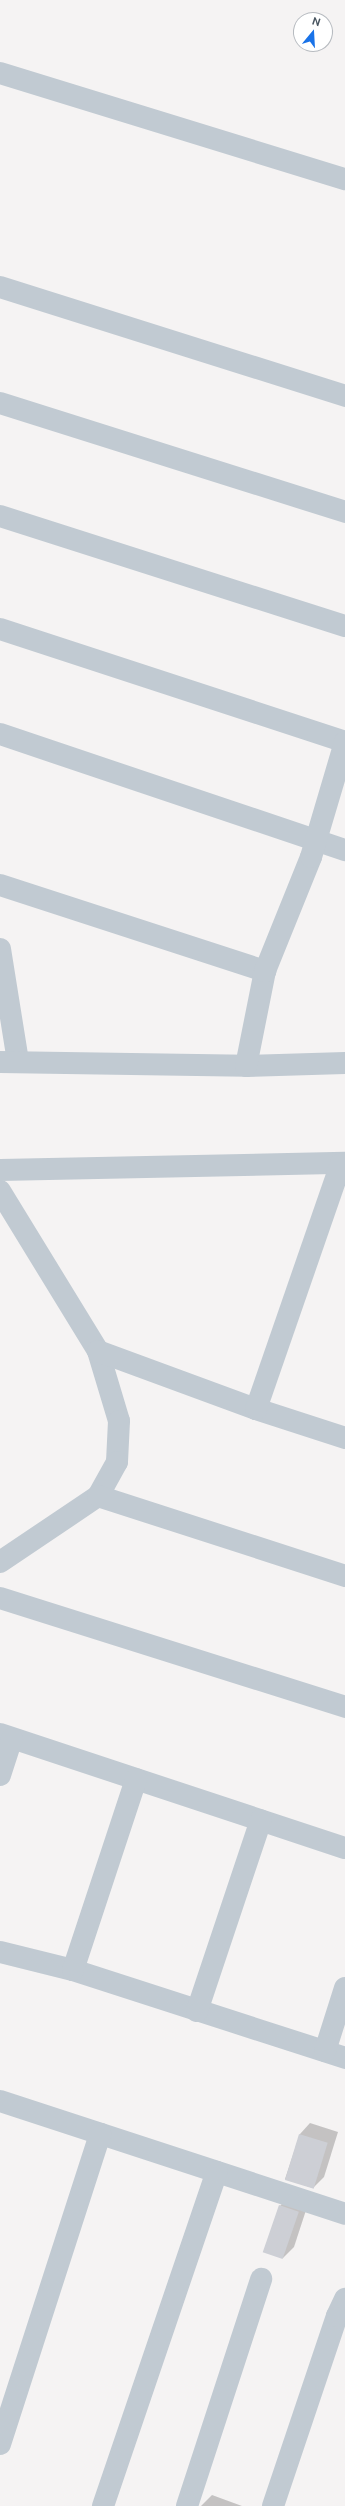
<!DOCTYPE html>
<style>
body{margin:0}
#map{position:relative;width:345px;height:2506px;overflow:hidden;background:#f5f3f3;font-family:Ubuntu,sans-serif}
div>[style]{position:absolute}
.shadow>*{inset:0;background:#0003}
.building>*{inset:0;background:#cdcfd5;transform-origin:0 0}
.minor>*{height:22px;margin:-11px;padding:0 11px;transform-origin:11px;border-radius:11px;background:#c1cad2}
span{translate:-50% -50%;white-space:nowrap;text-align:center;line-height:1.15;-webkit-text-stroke:3px #fff;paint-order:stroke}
.north{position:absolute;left:293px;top:12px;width:40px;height:40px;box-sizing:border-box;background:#fff;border:1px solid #b7bbc0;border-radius:50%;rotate:18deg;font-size:11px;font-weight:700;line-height:16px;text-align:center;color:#4a5661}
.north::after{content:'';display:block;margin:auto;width:14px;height:18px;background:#1a73e8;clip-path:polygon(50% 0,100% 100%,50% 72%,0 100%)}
</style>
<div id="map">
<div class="shadow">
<div style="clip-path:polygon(310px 2123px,338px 2132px,324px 2177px,313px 2188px,285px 2179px,300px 2134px)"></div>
<div style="clip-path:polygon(290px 2195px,309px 2201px,294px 2247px,283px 2258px,280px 2206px)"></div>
<div style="clip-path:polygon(212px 2495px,242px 2506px,201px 2506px)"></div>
</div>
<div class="building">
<div style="left:299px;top:2134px;width:30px;height:48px;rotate:17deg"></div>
<div style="left:279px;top:2205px;width:21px;height:50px;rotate:19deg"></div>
</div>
<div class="minor">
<div style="left:0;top:73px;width:361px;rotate:17.1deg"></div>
<div style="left:0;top:287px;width:362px;rotate:17.5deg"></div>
<div style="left:0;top:403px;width:362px;rotate:17.5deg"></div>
<div style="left:0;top:516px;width:362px;rotate:17.7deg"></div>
<div style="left:0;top:629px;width:363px;rotate:18.1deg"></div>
<div style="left:0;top:734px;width:364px;rotate:18.6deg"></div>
<div style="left:0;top:885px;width:279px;rotate:18deg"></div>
<div style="left:0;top:949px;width:113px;rotate:80.9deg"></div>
<div style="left:0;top:1062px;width:246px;rotate:0.9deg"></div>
<div style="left:246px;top:1066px;width:99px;rotate:-1.7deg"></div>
<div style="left:246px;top:1066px;width:97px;rotate:-78.7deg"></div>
<div style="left:265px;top:971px;width:123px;rotate:-68deg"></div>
<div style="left:311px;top:857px;width:120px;rotate:-73.5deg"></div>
<div style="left:0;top:1170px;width:345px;rotate:-1.2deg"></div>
<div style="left:0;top:1191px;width:188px;rotate:58.5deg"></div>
<div style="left:98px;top:1351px;width:73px;rotate:73.3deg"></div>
<div style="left:119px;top:1421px;width:41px;rotate:92.8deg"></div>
<div style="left:117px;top:1462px;width:39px;rotate:119deg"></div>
<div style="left:98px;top:1496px;width:118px;rotate:146deg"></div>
<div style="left:98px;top:1351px;width:168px;rotate:20.2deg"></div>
<div style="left:256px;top:1409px;width:94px;rotate:18deg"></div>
<div style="left:256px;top:1409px;width:259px;rotate:-70.9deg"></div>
<div style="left:98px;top:1496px;width:260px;rotate:17.9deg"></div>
<div style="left:0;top:1598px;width:362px;rotate:17.5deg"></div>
<div style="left:0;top:1734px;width:363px;rotate:18.3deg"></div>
<div style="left:0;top:1775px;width:38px;rotate:-72deg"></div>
<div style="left:0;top:1952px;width:75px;rotate:13.9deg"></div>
<div style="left:73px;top:1970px;width:286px;rotate:17.9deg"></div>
<div style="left:73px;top:1970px;width:201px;rotate:-71.7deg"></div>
<div style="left:197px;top:2011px;width:201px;rotate:-71.5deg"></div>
<div style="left:325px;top:2051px;width:66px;rotate:-72.4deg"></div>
<div style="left:0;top:2101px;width:363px;rotate:18.1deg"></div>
<div style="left:0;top:2444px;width:326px;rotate:-72.1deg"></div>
<div style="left:103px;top:2506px;width:353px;rotate:-71.2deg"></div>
<div style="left:187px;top:2506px;width:239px;rotate:-71.9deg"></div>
<div style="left:273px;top:2506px;width:200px;rotate:-71.4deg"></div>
<div style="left:337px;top:2316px;width:19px;rotate:-65deg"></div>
</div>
<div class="north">N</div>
</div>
